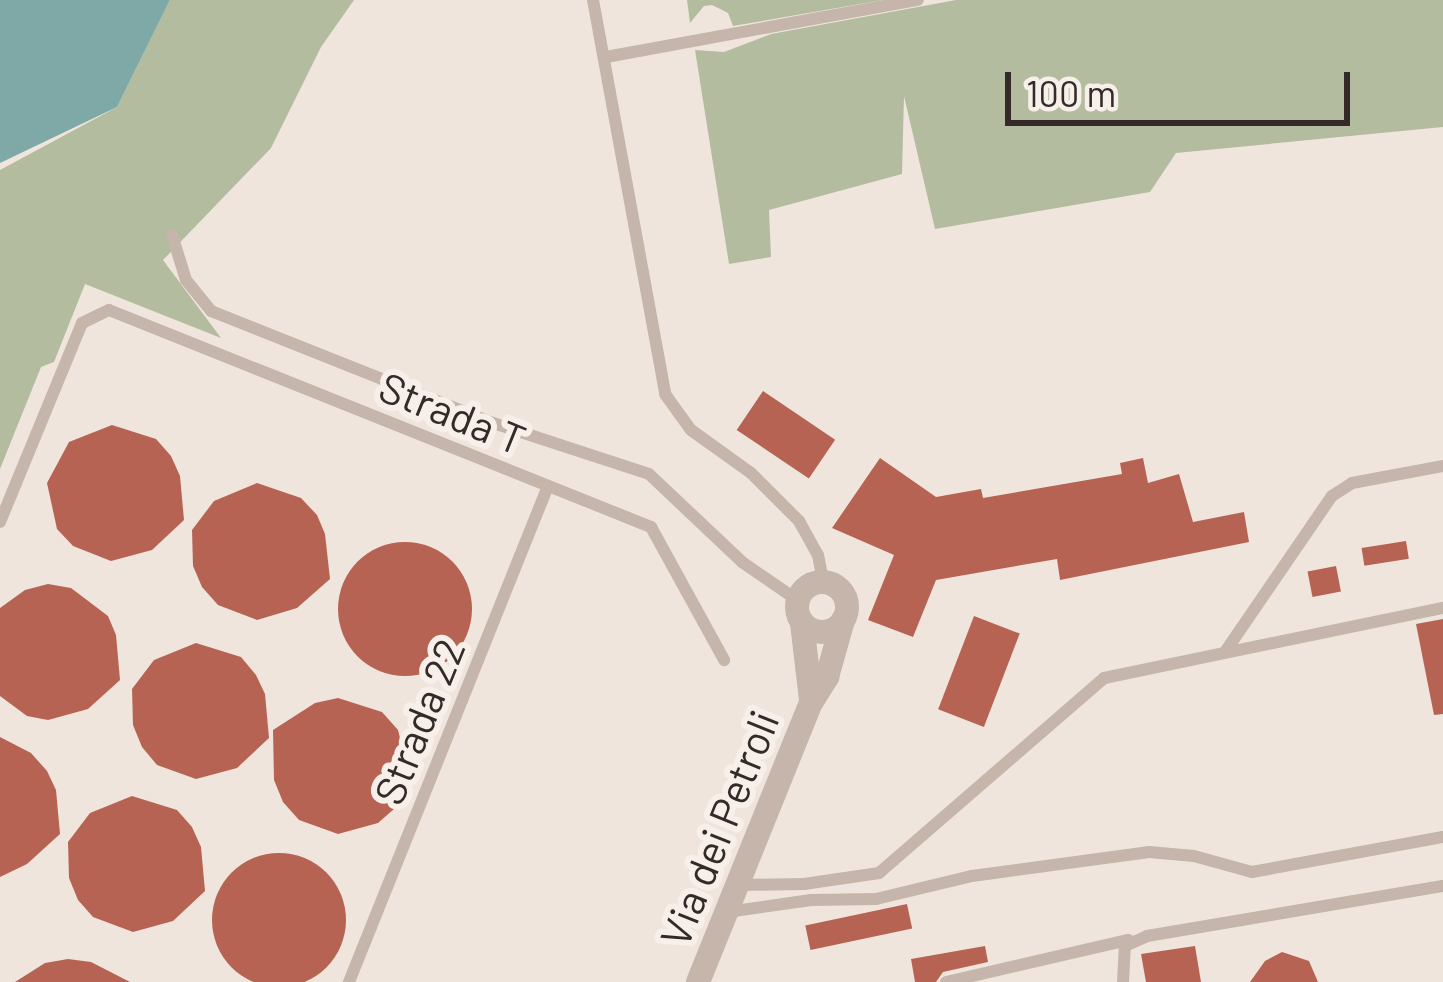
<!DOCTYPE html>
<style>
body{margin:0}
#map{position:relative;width:1443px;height:982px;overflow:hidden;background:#efe5dd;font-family:Barlow,sans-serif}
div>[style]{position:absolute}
.green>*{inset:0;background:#b4bc9f}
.water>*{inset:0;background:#7fa9a7}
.building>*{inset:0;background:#b76353;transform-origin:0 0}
.round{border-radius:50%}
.lane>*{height:12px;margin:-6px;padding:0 6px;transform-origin:6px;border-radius:6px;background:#c6b5aa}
.street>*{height:24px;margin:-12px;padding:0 12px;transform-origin:12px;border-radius:12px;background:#c6b5aa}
.street>.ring{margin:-12px;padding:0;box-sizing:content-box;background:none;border:24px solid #c6b5aa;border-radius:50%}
span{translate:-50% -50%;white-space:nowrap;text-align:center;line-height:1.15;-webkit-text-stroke:12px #f7efe9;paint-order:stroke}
.street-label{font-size:42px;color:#342b29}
.scale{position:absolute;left:1005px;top:72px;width:345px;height:54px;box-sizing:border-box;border:6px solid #342b29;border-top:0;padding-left:15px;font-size:36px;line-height:42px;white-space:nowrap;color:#342b29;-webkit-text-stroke:9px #f7efe9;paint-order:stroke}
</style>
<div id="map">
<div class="green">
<div style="clip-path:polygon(170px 0,354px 0,321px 47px,271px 148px,163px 260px,221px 338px,85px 284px,54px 362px,41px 367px,0 469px,0 170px,117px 107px)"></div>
<div style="clip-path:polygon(687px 0,883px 0,733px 26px,728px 13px,712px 5px,704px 6px,690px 23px)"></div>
<div style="clip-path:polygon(956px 0,1443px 0,1443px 127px,1176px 153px,1150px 192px,935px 229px,904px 96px,902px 174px,769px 210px,771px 257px,729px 264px,695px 50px,724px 52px,771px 34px)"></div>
</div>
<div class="water">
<div style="clip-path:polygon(0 0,170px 0,117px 107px,0 163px)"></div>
</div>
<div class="building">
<div style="left:763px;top:391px;width:87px;height:47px;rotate:34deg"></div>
<div style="clip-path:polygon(112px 425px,156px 439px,171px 456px,180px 476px,184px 520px,152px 550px,111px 561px,73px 546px,57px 529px,47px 483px,69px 442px)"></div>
<div style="clip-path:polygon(880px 458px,936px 497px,981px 489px,983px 498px,1122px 474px,1120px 463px,1143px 458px,1148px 483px,1179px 474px,1193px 522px,1244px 512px,1249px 542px,1060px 580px,1057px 559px,936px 580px,913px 637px,868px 620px,894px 555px,832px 528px)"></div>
<div style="clip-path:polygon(257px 483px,301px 498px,317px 515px,325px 534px,330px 579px,297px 608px,257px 620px,218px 605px,202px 587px,193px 566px,192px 530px,214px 501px)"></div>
<div style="left:1406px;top:541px;width:18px;height:45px;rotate:81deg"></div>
<div class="round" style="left:338px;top:542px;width:134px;height:134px"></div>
<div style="left:1336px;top:566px;width:26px;height:29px;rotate:79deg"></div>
<div style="clip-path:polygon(48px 584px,71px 588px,108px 616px,116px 635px,120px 680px,88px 709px,48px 720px,27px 716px,0 696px,0 608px,25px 590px)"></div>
<div style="left:974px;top:616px;width:49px;height:100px;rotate:21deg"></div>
<div style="clip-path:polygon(1443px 619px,1443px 714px,1434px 715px,1416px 624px)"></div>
<div style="clip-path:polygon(196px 643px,241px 657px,256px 675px,265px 694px,269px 738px,237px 768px,196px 779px,157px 765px,142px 747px,133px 725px,132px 689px,154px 660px)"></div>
<div style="clip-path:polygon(338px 698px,382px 712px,398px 730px,408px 770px,394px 809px,378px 823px,338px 834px,299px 820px,283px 802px,274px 780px,273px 730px,315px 703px)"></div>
<div style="clip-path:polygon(0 737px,31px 753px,47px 771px,56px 790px,60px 834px,27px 864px,0 877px)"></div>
<div style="clip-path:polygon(132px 796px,177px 810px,192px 827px,201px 847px,205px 891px,173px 921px,133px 932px,93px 917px,78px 900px,69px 878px,68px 842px,90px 813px)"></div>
<div class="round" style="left:212px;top:853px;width:134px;height:134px"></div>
<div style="left:907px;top:904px;width:25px;height:104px;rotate:78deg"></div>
<div style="clip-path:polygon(985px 946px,988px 962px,943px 972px,936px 982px,915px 982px,911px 959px)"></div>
<div style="clip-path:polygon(1195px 946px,1201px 982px,1146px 982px,1141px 954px)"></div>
<div style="clip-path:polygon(1282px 952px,1309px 961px,1318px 982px,1250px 982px,1265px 961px)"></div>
<div style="clip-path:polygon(68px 959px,91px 962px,130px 982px,15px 982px,45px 963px)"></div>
</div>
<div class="lane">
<div style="left:593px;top:0;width:401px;rotate:79.6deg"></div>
<div style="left:665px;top:394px;width:44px;rotate:54.2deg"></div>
<div style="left:691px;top:430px;width:74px;rotate:35.6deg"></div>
<div style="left:751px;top:473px;width:68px;rotate:45deg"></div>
<div style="left:799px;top:521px;width:39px;rotate:61deg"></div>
<div style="left:818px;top:555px;width:26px;rotate:79deg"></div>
<div style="left:606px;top:57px;width:317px;rotate:-10.4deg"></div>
<div style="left:172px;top:235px;width:47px;rotate:72.7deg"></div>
<div style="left:186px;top:280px;width:40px;rotate:51deg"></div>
<div style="left:211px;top:311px;width:300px;rotate:21.7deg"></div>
<div style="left:490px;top:422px;width:167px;rotate:18.1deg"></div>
<div style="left:649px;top:474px;width:128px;rotate:43.4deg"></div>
<div style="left:742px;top:562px;width:67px;rotate:34.6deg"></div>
<div style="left:0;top:522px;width:215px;rotate:-67.6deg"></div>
<div style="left:82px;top:323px;width:30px;rotate:-26deg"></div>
<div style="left:109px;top:310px;width:584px;rotate:21.82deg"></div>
<div style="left:651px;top:527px;width:152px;rotate:61.2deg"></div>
<div style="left:1225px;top:652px;width:189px;rotate:-55.6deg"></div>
<div style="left:1332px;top:496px;width:24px;rotate:-33deg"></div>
<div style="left:1352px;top:483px;width:93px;rotate:-10.6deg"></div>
<div style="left:739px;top:885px;width:65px;rotate:-0.9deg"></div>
<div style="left:804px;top:884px;width:76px;rotate:-8.3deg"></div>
<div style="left:879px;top:873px;width:298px;rotate:-40.9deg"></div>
<div style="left:1104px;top:678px;width:346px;rotate:-11.7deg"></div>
<div style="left:727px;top:912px;width:85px;rotate:-8.1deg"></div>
<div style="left:811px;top:900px;width:65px;rotate:-0.9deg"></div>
<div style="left:876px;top:899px;width:99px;rotate:-13.5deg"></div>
<div style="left:972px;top:876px;width:179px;rotate:-7.7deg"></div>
<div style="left:1149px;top:852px;width:45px;rotate:5.1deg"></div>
<div style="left:1194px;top:856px;width:60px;rotate:15.4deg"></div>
<div style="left:1252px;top:872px;width:194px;rotate:-10.4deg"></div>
<div style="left:349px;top:982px;width:534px;rotate:-68.14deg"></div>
<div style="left:946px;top:982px;width:187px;rotate:-13deg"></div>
<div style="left:1123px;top:982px;width:36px;rotate:-87deg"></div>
<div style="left:1125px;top:946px;width:24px;rotate:-24deg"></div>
<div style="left:1147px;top:936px;width:300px;rotate:-9.6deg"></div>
</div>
<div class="street">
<div class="ring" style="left:797px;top:582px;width:26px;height:26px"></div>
<div style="left:802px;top:623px;width:78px;rotate:83.3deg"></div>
<div style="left:698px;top:982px;width:301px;rotate:-68deg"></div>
<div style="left:811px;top:703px;width:31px;rotate:-58deg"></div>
<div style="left:827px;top:677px;width:59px;rotate:-74.3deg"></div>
</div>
<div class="street-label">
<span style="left:453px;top:412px;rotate:22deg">Strada T</span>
<span style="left:418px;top:721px;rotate:-68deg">Strada 22</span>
<span style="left:718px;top:828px;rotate:-68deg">Via dei Petroli</span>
</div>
<div class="scale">100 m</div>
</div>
